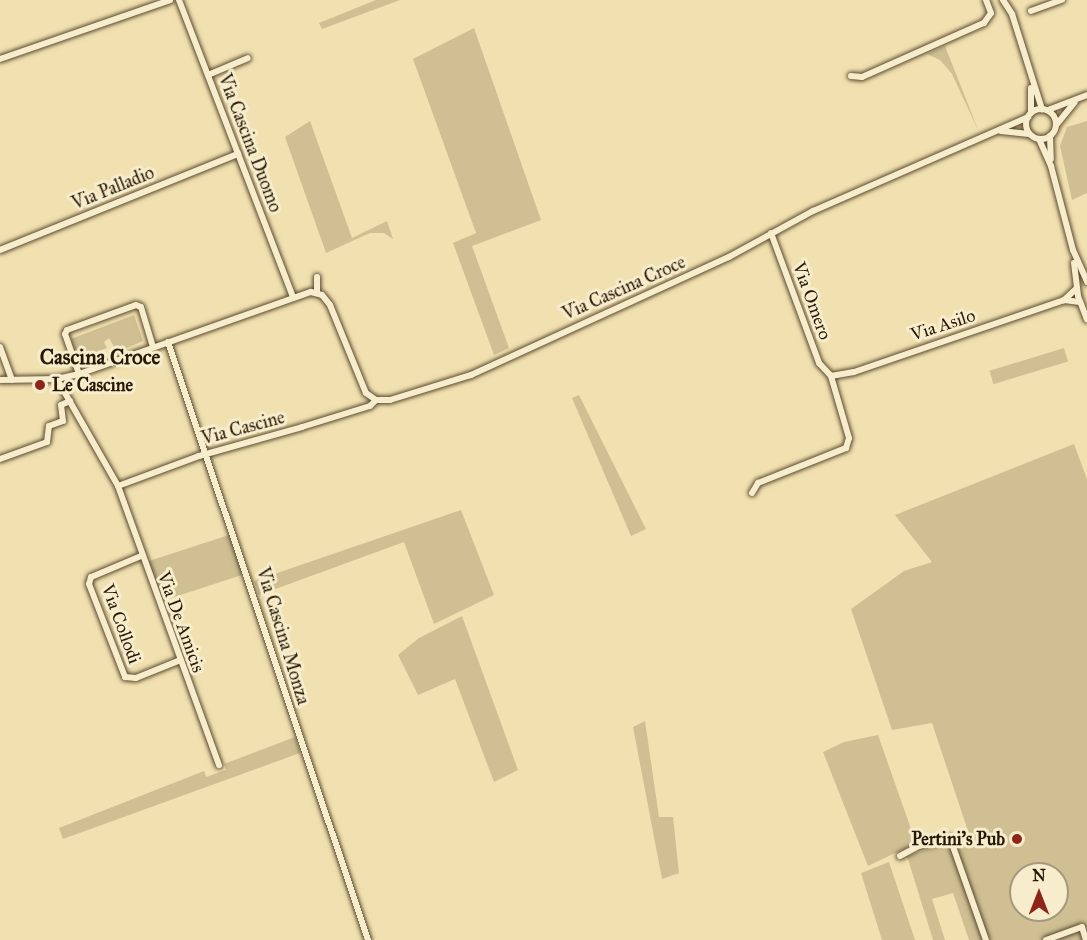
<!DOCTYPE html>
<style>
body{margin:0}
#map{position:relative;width:1087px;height:940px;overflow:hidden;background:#f2e1b0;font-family:"IM FELL Great Primer",serif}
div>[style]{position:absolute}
.green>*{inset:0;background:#cfbf93;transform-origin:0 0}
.roads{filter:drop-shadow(0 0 2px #5a4b30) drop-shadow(0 0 2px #5a4b30)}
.minor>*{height:6px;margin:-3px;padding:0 3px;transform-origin:3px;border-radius:3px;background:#f7eccc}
.minor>.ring{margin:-3px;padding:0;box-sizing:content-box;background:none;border:6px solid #f7eccc;border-radius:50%}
.dots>*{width:16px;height:16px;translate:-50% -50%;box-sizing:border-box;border:3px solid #f7eccc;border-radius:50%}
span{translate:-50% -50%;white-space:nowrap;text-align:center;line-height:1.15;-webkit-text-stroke:6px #f7eccc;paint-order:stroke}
.street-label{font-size:18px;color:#271906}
.poi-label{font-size:18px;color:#271906;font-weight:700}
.left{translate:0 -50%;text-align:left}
.right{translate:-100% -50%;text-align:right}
.quarter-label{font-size:21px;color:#271906;font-weight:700}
.north{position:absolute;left:1009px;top:862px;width:60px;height:60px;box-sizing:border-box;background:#f7eccc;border:2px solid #a4987d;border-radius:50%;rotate:0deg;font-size:16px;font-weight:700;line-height:24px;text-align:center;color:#271906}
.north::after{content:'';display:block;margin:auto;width:21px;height:27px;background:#8f2418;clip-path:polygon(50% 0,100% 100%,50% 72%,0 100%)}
</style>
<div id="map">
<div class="green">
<div style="clip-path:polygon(376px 0,400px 0,322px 29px,319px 23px)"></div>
<div style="clip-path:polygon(474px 28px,541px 220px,472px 246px,509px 348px,494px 355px,453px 243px,476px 233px,413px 59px)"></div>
<div style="clip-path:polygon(945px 46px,979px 132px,952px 74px,940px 60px,927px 54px)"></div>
<div style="clip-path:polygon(310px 121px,352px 238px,387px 221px,393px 239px,384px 233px,370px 233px,326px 253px,285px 137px)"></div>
<div style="clip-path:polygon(1087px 121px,1087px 193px,1072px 200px,1060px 146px,1067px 127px)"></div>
<div style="clip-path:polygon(134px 315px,143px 341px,117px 352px,109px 338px,104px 342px,107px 348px,77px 359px,71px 339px)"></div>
<div style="left:1064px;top:348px;width:14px;height:78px;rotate:73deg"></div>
<div style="clip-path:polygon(579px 395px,646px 529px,631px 536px,572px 398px)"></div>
<div style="clip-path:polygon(evenodd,1074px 444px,1087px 479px,1087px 940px,969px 940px,953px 893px,932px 899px,945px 940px,933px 940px,907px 856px,970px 837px,932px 723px,892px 730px,851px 609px,904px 571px,932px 562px,895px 515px,1074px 444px,1021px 874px,1057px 874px,1057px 910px,1021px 910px,1021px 874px)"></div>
<div style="clip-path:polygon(461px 510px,494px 595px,434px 624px,404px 542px,259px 595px,254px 581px)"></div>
<div style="left:232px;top:534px;width:42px;height:88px;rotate:72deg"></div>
<div style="clip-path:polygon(462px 616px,518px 770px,494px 782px,455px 679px,418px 695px,398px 655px,419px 638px)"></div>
<div style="clip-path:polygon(645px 721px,659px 817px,673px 817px,679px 873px,662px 879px,633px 727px)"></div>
<div style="clip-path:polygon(878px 735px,916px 843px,868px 866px,823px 752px,844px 742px)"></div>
<div style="clip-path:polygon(295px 737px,300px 753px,63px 839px,59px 828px,204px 771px,206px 777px,226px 770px,224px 764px)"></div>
<div style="clip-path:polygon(889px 862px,915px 940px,882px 940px,861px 873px)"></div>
</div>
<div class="roads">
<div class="minor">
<div style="left:179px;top:0;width:318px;rotate:69deg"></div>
<div style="left:1003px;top:0;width:17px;rotate:57deg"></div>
<div style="left:1012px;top:14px;width:100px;rotate:72.5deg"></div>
<div style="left:1031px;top:11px;width:33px;rotate:-20deg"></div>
<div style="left:0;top:59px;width:180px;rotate:-19.1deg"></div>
<div style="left:208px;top:75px;width:43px;rotate:-23deg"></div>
<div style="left:851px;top:76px;width:11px;rotate:5deg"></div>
<div style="left:862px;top:77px;width:133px;rotate:-23.9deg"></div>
<div style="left:984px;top:23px;width:12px;rotate:-55deg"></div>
<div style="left:991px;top:13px;width:14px;rotate:-111deg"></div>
<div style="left:1031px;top:88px;width:25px;rotate:90deg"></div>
<div class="ring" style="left:1026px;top:109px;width:24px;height:24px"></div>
<div style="left:1048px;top:110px;width:42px;rotate:-21deg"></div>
<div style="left:1057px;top:124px;width:28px;rotate:-51deg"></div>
<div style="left:1001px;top:131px;width:28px;rotate:6deg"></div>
<div style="left:1050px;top:136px;width:23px;rotate:88deg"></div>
<div style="left:1039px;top:139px;width:30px;rotate:66deg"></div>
<div style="left:1051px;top:166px;width:87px;rotate:75.3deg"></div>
<div style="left:1073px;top:250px;width:35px;rotate:66deg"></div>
<div style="left:771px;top:233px;width:139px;rotate:69.7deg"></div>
<div style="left:819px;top:363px;width:18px;rotate:47deg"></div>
<div style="left:0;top:250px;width:257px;rotate:-22deg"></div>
<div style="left:1074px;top:263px;width:33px;rotate:83deg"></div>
<div style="left:1078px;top:296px;width:25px;rotate:69deg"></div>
<div style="left:1077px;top:288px;width:18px;rotate:137deg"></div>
<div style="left:1064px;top:300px;width:16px;rotate:7deg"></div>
<div style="left:317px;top:292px;width:15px;rotate:-90deg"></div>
<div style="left:168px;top:342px;width:631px;rotate:71.51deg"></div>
<div style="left:0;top:347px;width:35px;rotate:70deg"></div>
<div style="left:79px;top:374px;width:42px;rotate:-109.3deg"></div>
<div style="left:65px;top:334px;width:4px;rotate:-63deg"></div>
<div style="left:67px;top:330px;width:73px;rotate:-19.9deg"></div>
<div style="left:136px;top:305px;width:5px;rotate:22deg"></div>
<div style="left:141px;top:307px;width:42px;rotate:73.3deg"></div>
<div style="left:831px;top:376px;width:23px;rotate:-10deg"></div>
<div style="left:854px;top:372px;width:222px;rotate:-18.9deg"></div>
<div style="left:57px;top:379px;width:123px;rotate:60.3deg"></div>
<div style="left:118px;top:486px;width:297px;rotate:70.1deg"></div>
<div style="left:0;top:380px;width:57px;rotate:-1deg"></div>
<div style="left:57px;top:379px;width:23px;rotate:-13deg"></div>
<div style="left:79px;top:374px;width:246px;rotate:-19.5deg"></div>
<div style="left:311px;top:292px;width:11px;rotate:15deg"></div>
<div style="left:322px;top:295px;width:13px;rotate:51deg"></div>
<div style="left:330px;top:305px;width:95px;rotate:67.8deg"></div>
<div style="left:366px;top:393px;width:12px;rotate:35deg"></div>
<div style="left:376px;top:400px;width:14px"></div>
<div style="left:390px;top:400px;width:85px;rotate:-17.2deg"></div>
<div style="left:471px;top:375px;width:284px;rotate:-24.6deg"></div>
<div style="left:729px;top:257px;width:96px;rotate:-28.7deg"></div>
<div style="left:813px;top:211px;width:235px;rotate:-23.6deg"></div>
<div style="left:0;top:459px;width:50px;rotate:-19.9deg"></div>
<div style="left:47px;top:442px;width:16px;rotate:-83deg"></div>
<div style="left:49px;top:426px;width:15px;rotate:-20deg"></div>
<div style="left:63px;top:421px;width:16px;rotate:-97deg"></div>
<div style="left:61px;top:405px;width:10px;rotate:-24deg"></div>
<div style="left:118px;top:486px;width:86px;rotate:-20.3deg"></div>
<div style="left:199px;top:456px;width:107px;rotate:-15.7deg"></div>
<div style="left:302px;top:427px;width:71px;rotate:-17.2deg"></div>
<div style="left:370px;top:406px;width:8px;rotate:-45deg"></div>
<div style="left:752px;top:493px;width:12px;rotate:-59deg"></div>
<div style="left:758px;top:483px;width:95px;rotate:-21.7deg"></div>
<div style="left:846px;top:448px;width:10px;rotate:-73deg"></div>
<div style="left:849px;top:438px;width:65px;rotate:-106.2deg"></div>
<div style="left:141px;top:556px;width:54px;rotate:157.2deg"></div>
<div style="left:91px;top:577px;width:7px;rotate:106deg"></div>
<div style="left:89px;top:584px;width:100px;rotate:68.8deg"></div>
<div style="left:125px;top:677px;width:11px;rotate:5deg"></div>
<div style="left:136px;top:678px;width:45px;rotate:-22deg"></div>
<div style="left:900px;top:856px;width:21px;rotate:-28deg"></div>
<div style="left:919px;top:846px;width:32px;rotate:-14deg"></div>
<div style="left:950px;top:838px;width:108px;rotate:70.6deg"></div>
<div style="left:1046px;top:940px;width:38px;rotate:-20deg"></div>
<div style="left:1082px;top:927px;width:14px;rotate:73deg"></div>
</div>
</div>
<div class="dots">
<div style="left:40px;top:385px;background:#8f2418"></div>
<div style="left:1017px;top:839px;background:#8f2418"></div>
</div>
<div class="street-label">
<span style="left:250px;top:143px;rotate:69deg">Via Cascina Duomo</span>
<span style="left:113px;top:188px;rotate:-22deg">Via Palladio</span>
<span style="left:624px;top:288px;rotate:-24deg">Via Cascina Croce</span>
<span style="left:812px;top:301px;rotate:70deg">Via Omero</span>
<span style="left:943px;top:325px;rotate:-18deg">Via Asilo</span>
<span style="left:243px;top:428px;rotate:-15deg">Via Cascine</span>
<span style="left:181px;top:622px;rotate:70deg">Via De Amicis</span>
<span style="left:121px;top:624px;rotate:70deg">Via Collodi</span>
<span style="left:283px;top:636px;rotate:73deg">Via Cascina Monza</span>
</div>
<div class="poi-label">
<span class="left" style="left:52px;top:385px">Le Cascine</span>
<span class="right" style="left:1005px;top:839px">Pertini's Pub</span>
</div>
<div class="quarter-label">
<span style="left:100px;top:357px">Cascina Croce</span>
</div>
<div class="north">N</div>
</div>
